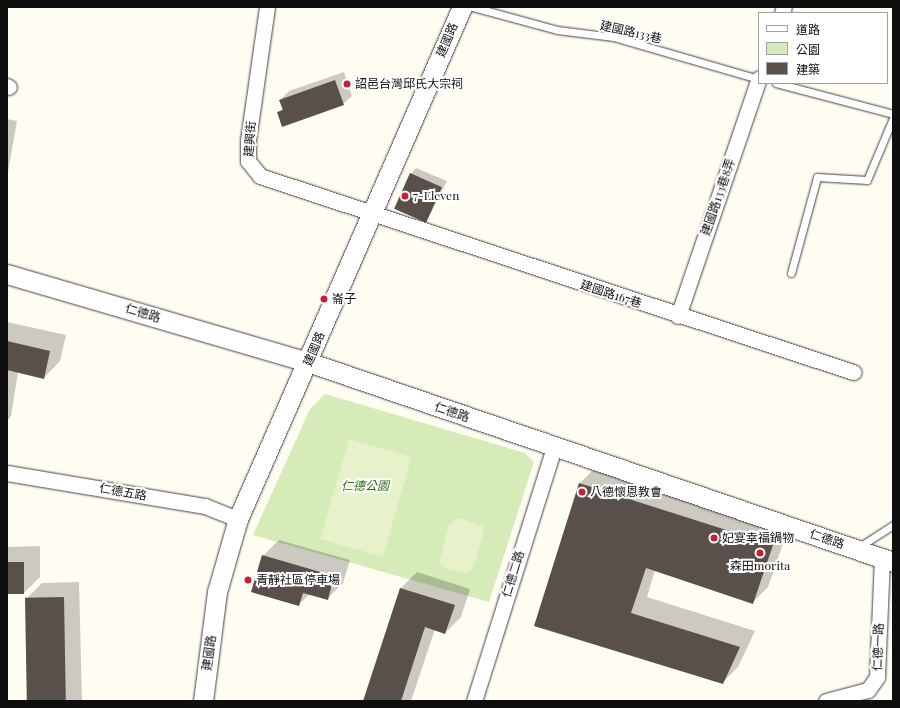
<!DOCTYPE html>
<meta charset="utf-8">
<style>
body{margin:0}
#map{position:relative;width:900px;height:708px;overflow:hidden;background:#fffcf2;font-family:"Playfair Display","Noto Sans TC",serif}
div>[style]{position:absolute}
.green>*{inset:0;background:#d5ecb9}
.pitch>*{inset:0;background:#e7f2cb;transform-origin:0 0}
.shadow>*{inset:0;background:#0003}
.building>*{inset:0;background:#59504b;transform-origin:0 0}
.roads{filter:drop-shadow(0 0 1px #424242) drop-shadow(0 0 1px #424242)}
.service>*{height:7px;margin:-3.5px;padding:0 3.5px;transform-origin:3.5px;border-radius:3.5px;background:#fff}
.minor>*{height:15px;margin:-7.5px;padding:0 7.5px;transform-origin:7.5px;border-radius:7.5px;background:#fff}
.tertiary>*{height:19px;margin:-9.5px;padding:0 9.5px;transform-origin:9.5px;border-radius:9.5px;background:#fff}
.dots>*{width:11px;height:11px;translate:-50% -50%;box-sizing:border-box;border:2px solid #fff;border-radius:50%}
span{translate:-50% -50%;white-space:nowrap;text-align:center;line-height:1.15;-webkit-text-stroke:4px #fff;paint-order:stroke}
.street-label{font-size:12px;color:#0f0f0f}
.poi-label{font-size:12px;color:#0f0f0f}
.left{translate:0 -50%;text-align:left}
.park-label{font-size:12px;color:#306b1c;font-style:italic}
.frame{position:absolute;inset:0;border:8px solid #0f0f0f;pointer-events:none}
.legend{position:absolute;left:758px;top:12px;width:130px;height:72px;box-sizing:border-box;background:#fff;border:1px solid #9f9f9f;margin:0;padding:5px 7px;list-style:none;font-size:12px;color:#0f0f0f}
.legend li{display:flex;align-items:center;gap:8px;height:20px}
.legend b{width:20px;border:1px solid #9f9f9f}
</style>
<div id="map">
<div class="green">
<div style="clip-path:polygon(325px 394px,525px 453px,534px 462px,489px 602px,253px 535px,310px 409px)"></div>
</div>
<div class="pitch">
<div style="left:349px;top:439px;width:65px;height:104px;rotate:16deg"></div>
<div style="clip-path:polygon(459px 518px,483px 526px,484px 531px,473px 569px,465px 573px,442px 567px,439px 563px,449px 524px)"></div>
</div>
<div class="shadow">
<div style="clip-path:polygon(344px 72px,352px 96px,343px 104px,278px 113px,283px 108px,280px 100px,289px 91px)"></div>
<div style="clip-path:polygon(7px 119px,17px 121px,7px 178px)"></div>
<div style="clip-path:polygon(416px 168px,447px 181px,428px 218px,411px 174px)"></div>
<div style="clip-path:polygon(7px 322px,66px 335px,60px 361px,44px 378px,18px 372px,11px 416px,7px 421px)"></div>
<div style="clip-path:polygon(596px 467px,788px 529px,768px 587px,752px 603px,655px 570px,647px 597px,755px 631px,738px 667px,722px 683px,535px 625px,580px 483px)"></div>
<div style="clip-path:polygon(279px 540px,350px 560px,343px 583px,327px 599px,310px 594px,299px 604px,263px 556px)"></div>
<div style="clip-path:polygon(40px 546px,40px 577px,24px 593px,7px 593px,7px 547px)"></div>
<div style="clip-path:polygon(417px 572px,470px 589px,461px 617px,445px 633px,435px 629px,411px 701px,364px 701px,401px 588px)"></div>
<div style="clip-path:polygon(79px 582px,82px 701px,29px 701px,26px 599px,42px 583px)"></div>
</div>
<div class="building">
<div style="clip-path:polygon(335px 80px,344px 105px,282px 127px,277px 112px,283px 110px,279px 100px)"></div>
<div style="left:410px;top:173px;width:35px;height:39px;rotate:24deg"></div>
<div style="clip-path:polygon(7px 341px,50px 351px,44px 379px,7px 370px)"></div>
<div style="clip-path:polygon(579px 483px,773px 545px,753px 604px,646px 568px,631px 613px,740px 647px,723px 684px,534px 626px)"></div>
<div style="clip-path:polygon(262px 555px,334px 576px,328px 600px,303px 593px,299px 606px,251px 592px)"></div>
<div style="left:7px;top:562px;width:17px;height:32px"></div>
<div style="clip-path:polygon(400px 588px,455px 605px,445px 634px,425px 627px,401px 701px,363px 701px)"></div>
<div style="left:64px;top:597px;width:104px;height:39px;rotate:89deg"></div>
</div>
<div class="roads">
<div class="service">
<div style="left:473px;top:7px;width:87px;rotate:15.3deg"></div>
<div style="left:557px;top:30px;width:57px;rotate:7deg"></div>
<div style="left:614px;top:37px;width:151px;rotate:16.2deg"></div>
<div style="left:776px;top:83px;width:121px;rotate:14.8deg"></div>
<div style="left:791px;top:273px;width:99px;rotate:-74.8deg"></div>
<div style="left:817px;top:177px;width:50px;rotate:3.4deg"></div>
<div style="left:867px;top:180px;width:67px;rotate:-67.2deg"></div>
<div style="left:859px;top:547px;width:40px;rotate:-32.9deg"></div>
</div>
<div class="minor">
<div style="left:267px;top:7px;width:135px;rotate:98.1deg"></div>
<div style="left:248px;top:141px;width:20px;rotate:90deg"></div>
<div style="left:248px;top:161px;width:19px;rotate:51deg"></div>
<div style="left:260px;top:176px;width:625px;rotate:18.29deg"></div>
<div style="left:782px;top:13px;width:6px;rotate:-72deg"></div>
<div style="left:7px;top:86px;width:2px;rotate:27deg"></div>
<div style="left:678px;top:316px;width:251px;rotate:-71.2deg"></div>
<div style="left:7px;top:473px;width:201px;rotate:9.5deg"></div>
<div style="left:205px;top:506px;width:35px;rotate:22deg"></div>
<div style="left:474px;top:701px;width:266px;rotate:-72.5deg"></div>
<div style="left:826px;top:701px;width:43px;rotate:-14.7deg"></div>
<div style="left:868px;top:690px;width:16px;rotate:-55deg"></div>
<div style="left:877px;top:677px;width:119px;rotate:-87.6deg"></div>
</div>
<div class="tertiary">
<div style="left:7px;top:274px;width:314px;rotate:16.3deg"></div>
<div style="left:308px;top:362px;width:618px;rotate:18.87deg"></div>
<div style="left:203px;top:701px;width:110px;rotate:-82.7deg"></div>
<div style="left:217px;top:592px;width:76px;rotate:-74deg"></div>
<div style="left:238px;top:519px;width:559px;rotate:-66.37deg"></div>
</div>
</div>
<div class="dots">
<div style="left:347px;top:84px;background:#c62130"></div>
<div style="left:405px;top:196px;background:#c62130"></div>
<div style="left:324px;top:299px;background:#c62130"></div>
<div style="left:582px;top:492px;background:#c62130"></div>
<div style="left:714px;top:538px;background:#c62130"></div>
<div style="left:760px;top:553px;background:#c62130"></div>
<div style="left:248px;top:580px;background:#c62130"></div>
</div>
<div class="street-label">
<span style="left:631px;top:32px;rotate:13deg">建國路133巷</span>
<span style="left:447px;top:40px;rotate:-67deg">建國路</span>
<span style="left:250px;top:139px;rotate:-86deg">建興街</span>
<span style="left:718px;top:197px;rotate:-71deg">建國路133巷8弄</span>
<span style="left:611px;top:294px;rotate:18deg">建國路167巷</span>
<span style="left:143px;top:313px;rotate:17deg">仁德路</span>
<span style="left:314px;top:349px;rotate:-67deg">建國路</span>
<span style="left:452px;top:412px;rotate:19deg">仁德路</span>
<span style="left:123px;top:492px;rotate:10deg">仁德五路</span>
<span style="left:827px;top:539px;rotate:19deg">仁德路</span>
<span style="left:513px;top:574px;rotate:-73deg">仁德二路</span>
<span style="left:878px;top:647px;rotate:-88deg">仁德一路</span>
<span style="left:209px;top:653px;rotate:-82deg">建國路</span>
</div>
<div class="poi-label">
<span class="left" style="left:355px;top:84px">詔邑台灣邱氏大宗祠</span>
<span class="left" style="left:413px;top:196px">7-Eleven</span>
<span class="left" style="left:332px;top:299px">崙子</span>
<span class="left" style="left:590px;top:492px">八德懷恩教會</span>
<span class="left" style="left:722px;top:538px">妃宴幸福鍋物</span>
<span style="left:760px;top:566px">森田morita</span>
<span class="left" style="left:256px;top:580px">青靜社區停車場</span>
</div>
<div class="park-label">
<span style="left:365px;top:486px">仁德公園</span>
</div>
<div class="frame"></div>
<ul class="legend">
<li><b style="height:5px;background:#fff"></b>道路</li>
<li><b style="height:11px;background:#d5ecb9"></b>公園</li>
<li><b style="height:11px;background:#59504b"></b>建築</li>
</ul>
</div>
